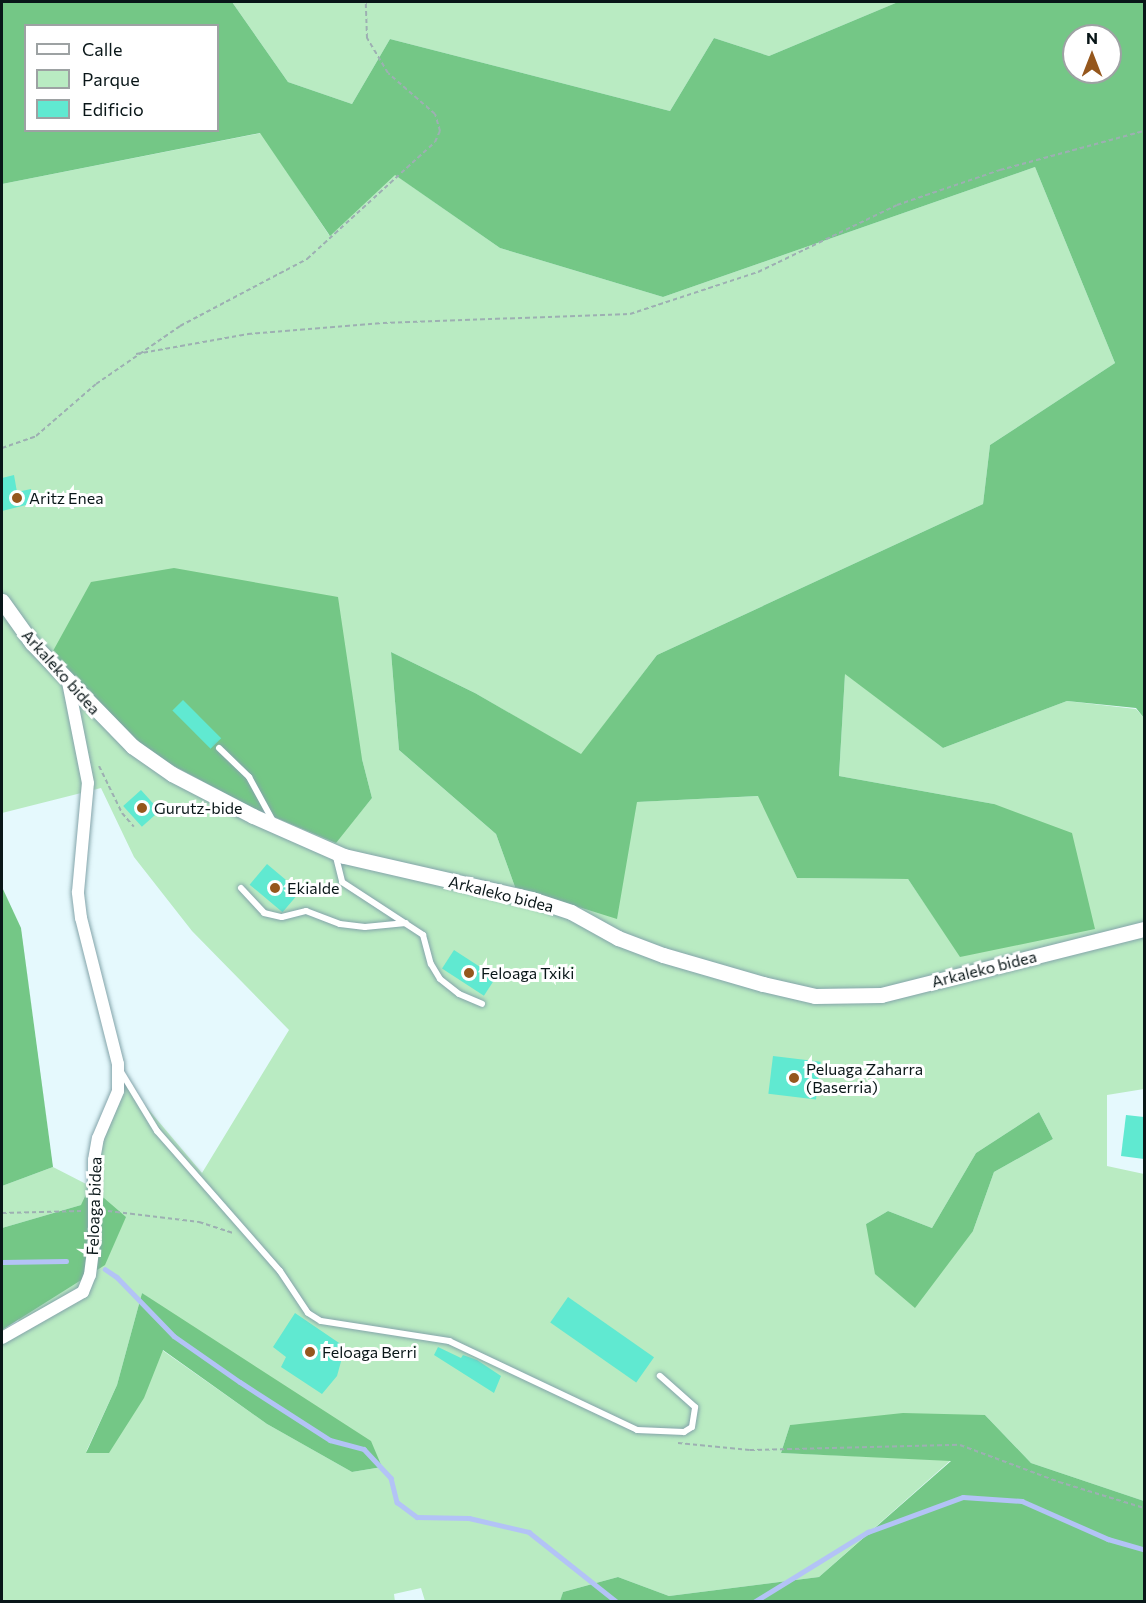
<!DOCTYPE html>
<style>
body{margin:0}
#map{position:relative;width:1146px;height:1603px;overflow:hidden;background:#e5f9fd;font-family:Commissioner,sans-serif}
div>[style]{position:absolute}
.green>*{inset:0;background:#b9ebc2}
.forest>*{inset:0;background:#74c786}
.stream>*{height:4.5px;margin:-2.25px;padding:0 2.25px;transform-origin:2.25px;border-radius:2.25px;background:#b3c3f6}
.building>*{inset:0;background:#60e9d1;transform-origin:0 0}
.path>*{height:2px;margin-top:-1px;transform-origin:0;background:repeating-linear-gradient(90deg,#9dafb2 0 4.5px,transparent 0 7.5px)}
.roads{filter:drop-shadow(0 0 2px #84a4aa) drop-shadow(0 0 2px #84a4aa)}
.service>*{height:6px;margin:-3px;padding:0 3px;transform-origin:3px;border-radius:3px;background:#fff}
.minor>*{height:12px;margin:-6px;padding:0 6px;transform-origin:6px;border-radius:6px;background:#fff}
.tertiary>*{height:15px;margin:-7.5px;padding:0 7.5px;transform-origin:7.5px;border-radius:7.5px;background:#fff}
.dots>*{width:16px;height:16px;translate:-50% -50%;box-sizing:border-box;border:3px solid #fff;border-radius:50%}
span{translate:-50% -50%;white-space:nowrap;text-align:center;line-height:1.15;-webkit-text-stroke:6px #fff;paint-order:stroke}
.poi-label{font-size:16px;color:#091618}
.left{translate:0 -50%;text-align:left}
.street-label{font-size:16px;color:#091618}
.frame{position:absolute;inset:0;border:3px solid #091618;pointer-events:none}
.legend{position:absolute;left:24px;top:24px;width:195px;height:108px;box-sizing:border-box;background:#fff;border:2px solid #9da2a3;margin:0;padding:8px 10px;list-style:none;font-size:18px;color:#091618}
.legend li{display:flex;align-items:center;gap:12px;height:30px}
.legend b{width:30px;border:2px solid #9da2a3}
.north{position:absolute;left:1062px;top:24px;width:60px;height:60px;box-sizing:border-box;background:#fff;border:2px solid #9da2a3;border-radius:50%;rotate:0deg;font-size:16px;font-weight:700;line-height:24px;text-align:center;color:#091618}
.north::after{content:'';display:block;margin:auto;width:21px;height:27px;background:#95571d;clip-path:polygon(50% 0,100% 100%,50% 72%,0 100%)}
</style>
<div id="map">
<div class="green">
<div style="clip-path:polygon(232px 2px,898px 2px,769px 56px,714px 38px,670px 111px,390px 39px,352px 104px,288px 82px)"></div>
<div style="clip-path:polygon(evenodd,261px 133px,329px 235px,394px 174px,500px 248px,663px 297px,1035px 167px,1115px 363px,990px 445px,983px 504px,657px 655px,581px 755px,475px 693px,391px 652px,399px 750px,496px 834px,515px 887px,636px 802px,759px 796px,797px 878px,908px 879px,961px 957px,994px 804px,839px 776px,845px 673px,943px 748px,1067px 701px,1136px 709px,1144px 718px,1144px 1089px,1107px 1095px,1107px 1166px,1144px 1174px,1144px 1501px,1031px 1463px,985px 1415px,790px 1425px,781px 1453px,951px 1460px,819px 1577px,669px 1596px,618px 1577px,563px 1592px,560px 1602px,425px 1601px,421px 1588px,394px 1594px,395px 1602px,2px 1601px,2px 1330px,17px 1323px,81px 1205px,2px 1228px,2px 1186px,53px 1167px,90px 1186px,121px 1077px,202px 1173px,289px 1030px,192px 931px,134px 857px,101px 788px,2px 813px,2px 184px,261px 133px,362px 759px,372px 798px,335px 843px,362px 759px,261px 133px,1039px 1112px,1053px 1139px,994px 1172px,973px 1231px,866px 1224px,888px 1211px,932px 1228px,976px 1153px,1039px 1112px,261px 133px,142px 1293px,382px 1467px,352px 1472px,267px 1424px,162px 1350px,86px 1452px,117px 1385px,142px 1293px)"></div>
</div>
<div class="forest">
<div style="clip-path:polygon(evenodd,2px 2px,232px 2px,288px 82px,352px 104px,390px 39px,670px 111px,714px 38px,769px 56px,898px 2px,1144px 2px,1144px 718px,1136px 708px,1067px 701px,943px 748px,845px 674px,839px 776px,994px 804px,1072px 833px,1095px 929px,960px 957px,908px 879px,797px 878px,758px 796px,637px 802px,617px 919px,515px 887px,496px 834px,399px 750px,391px 652px,475px 693px,581px 754px,657px 655px,983px 504px,990px 445px,1115px 363px,1035px 167px,663px 297px,500px 248px,395px 175px,330px 236px,260px 133px,2px 184px,2px 2px,26px 26px,218px 26px,218px 130px,26px 130px,26px 26px,2px 2px,1074px 36px,1110px 36px,1110px 72px,1074px 72px,1074px 36px)"></div>
<div style="clip-path:polygon(174px 568px,338px 597px,362px 759px,372px 798px,336px 843px,251px 807px,118px 736px,53px 651px,91px 582px)"></div>
<div style="clip-path:polygon(2px 887px,21px 928px,53px 1167px,2px 1186px)"></div>
<div style="clip-path:polygon(1039px 1112px,1053px 1139px,994px 1172px,973px 1231px,915px 1308px,875px 1274px,866px 1224px,888px 1211px,932px 1228px,976px 1153px)"></div>
<div style="clip-path:polygon(90px 1186px,126px 1217px,105px 1265px,2px 1330px,2px 1228px,81px 1205px)"></div>
<div style="clip-path:polygon(142px 1293px,371px 1441px,382px 1467px,352px 1472px,267px 1424px,163px 1350px,144px 1398px,109px 1453px,86px 1453px,117px 1385px)"></div>
<div style="clip-path:polygon(903px 1413px,985px 1415px,1031px 1463px,1144px 1501px,1144px 1601px,560px 1601px,563px 1592px,618px 1577px,669px 1596px,819px 1577px,951px 1461px,781px 1453px,790px 1425px)"></div>
</div>
<div class="stream">
<div style="left:2px;top:1262px;width:64px;rotate:-0.9deg"></div>
<div style="left:105px;top:1269px;width:14px;rotate:34deg"></div>
<div style="left:117px;top:1277px;width:82px;rotate:46deg"></div>
<div style="left:174px;top:1336px;width:80px;rotate:34.9deg"></div>
<div style="left:240px;top:1382px;width:107px;rotate:32.8deg"></div>
<div style="left:330px;top:1440px;width:35px;rotate:15deg"></div>
<div style="left:364px;top:1449px;width:40px;rotate:47deg"></div>
<div style="left:391px;top:1478px;width:25px;rotate:76deg"></div>
<div style="left:397px;top:1502px;width:25px;rotate:37deg"></div>
<div style="left:417px;top:1517px;width:52px;rotate:1.1deg"></div>
<div style="left:469px;top:1518px;width:62px;rotate:13.1deg"></div>
<div style="left:529px;top:1532px;width:112px;rotate:38.5deg"></div>
<div style="left:754px;top:1602px;width:134px;rotate:-31.6deg"></div>
<div style="left:868px;top:1532px;width:101px;rotate:-20.2deg"></div>
<div style="left:963px;top:1497px;width:59px;rotate:3.9deg"></div>
<div style="left:1022px;top:1501px;width:94px;rotate:23.8deg"></div>
<div style="left:1108px;top:1539px;width:37px;rotate:16deg"></div>
</div>
<div class="building">
<div style="clip-path:polygon(14px 475px,17px 492px,31px 489px,34px 503px,2px 511px,2px 478px)"></div>
<div style="left:183px;top:700px;width:54px;height:15px;rotate:45deg"></div>
<div style="left:141px;top:790px;width:28px;height:24px;rotate:48deg"></div>
<div style="left:267px;top:864px;width:43px;height:27px;rotate:40deg"></div>
<div style="left:454px;top:950px;width:50px;height:22px;rotate:33deg"></div>
<div style="left:773px;top:1056px;width:48px;height:38px;rotate:7deg"></div>
<div style="clip-path:polygon(1126px 1115px,1144px 1117px,1144px 1159px,1121px 1156px)"></div>
<div style="left:568px;top:1297px;width:105px;height:31px;rotate:35deg"></div>
<div style="clip-path:polygon(295px 1313px,345px 1347px,337px 1376px,322px 1394px,281px 1367px,286px 1357px,273px 1347px)"></div>
<div style="clip-path:polygon(438px 1347px,461px 1358px,463px 1355px,477px 1360px,501px 1376px,494px 1393px,434px 1355px)"></div>
</div>
<div class="path">
<div style="left:136px;top:354px;width:114px;rotate:-10.1deg"></div>
<div style="left:248px;top:334px;width:135px;rotate:-4.7deg"></div>
<div style="left:383px;top:323px;width:247px;rotate:-2.1deg"></div>
<div style="left:630px;top:314px;width:135px;rotate:-18.2deg"></div>
<div style="left:758px;top:272px;width:154px;rotate:-25.7deg"></div>
<div style="left:897px;top:205px;width:109px;rotate:-18.8deg"></div>
<div style="left:1000px;top:170px;width:149px;rotate:-15.2deg"></div>
<div style="left:2px;top:448px;width:36px;rotate:-19deg"></div>
<div style="left:36px;top:436px;width:79px;rotate:-40.9deg"></div>
<div style="left:96px;top:384px;width:102px;rotate:-34.6deg"></div>
<div style="left:180px;top:326px;width:144px;rotate:-27.8deg"></div>
<div style="left:307px;top:259px;width:173px;rotate:-42.4deg"></div>
<div style="left:435px;top:142px;width:12px;rotate:-66deg"></div>
<div style="left:440px;top:131px;width:18px;rotate:-106deg"></div>
<div style="left:435px;top:114px;width:62px;rotate:-138.9deg"></div>
<div style="left:388px;top:73px;width:41px;rotate:-121deg"></div>
<div style="left:367px;top:38px;width:36px;rotate:-92deg"></div>
<div style="left:99px;top:766px;width:52px;rotate:63.9deg"></div>
<div style="left:122px;top:813px;width:18px;rotate:49deg"></div>
<div style="left:108px;top:1211px;width:92px;rotate:6.9deg"></div>
<div style="left:199px;top:1222px;width:35px;rotate:18deg"></div>
<div style="left:2px;top:1213px;width:79px;rotate:-1.5deg"></div>
<div style="left:678px;top:1443px;width:72px;rotate:5.6deg"></div>
<div style="left:750px;top:1450px;width:210px;rotate:-1.4deg"></div>
<div style="left:960px;top:1445px;width:106px;rotate:20.5deg"></div>
<div style="left:1059px;top:1482px;width:89px;rotate:17deg"></div>
</div>
<div class="roads">
<div class="service">
<div style="left:219px;top:748px;width:42px;rotate:44deg"></div>
<div style="left:249px;top:777px;width:50px;rotate:61.4deg"></div>
<div style="left:335px;top:853px;width:30px;rotate:76deg"></div>
<div style="left:342px;top:882px;width:97px;rotate:33.2deg"></div>
<div style="left:423px;top:935px;width:30px;rotate:75deg"></div>
<div style="left:431px;top:964px;width:17px;rotate:59deg"></div>
<div style="left:440px;top:979px;width:24px;rotate:38deg"></div>
<div style="left:459px;top:994px;width:25px;rotate:23deg"></div>
<div style="left:241px;top:888px;width:34px;rotate:47deg"></div>
<div style="left:264px;top:913px;width:18px;rotate:13deg"></div>
<div style="left:282px;top:917px;width:25px;rotate:-14deg"></div>
<div style="left:306px;top:911px;width:36px;rotate:21deg"></div>
<div style="left:340px;top:924px;width:25px;rotate:7deg"></div>
<div style="left:365px;top:927px;width:41px;rotate:-5.6deg"></div>
<div style="left:120px;top:1070px;width:71px;rotate:58.8deg"></div>
<div style="left:157px;top:1131px;width:186px;rotate:48.7deg"></div>
<div style="left:280px;top:1271px;width:50px;rotate:56.3deg"></div>
<div style="left:308px;top:1313px;width:15px;rotate:32deg"></div>
<div style="left:321px;top:1321px;width:130px;rotate:8.9deg"></div>
<div style="left:449px;top:1341px;width:208px;rotate:25.3deg"></div>
<div style="left:637px;top:1430px;width:47px;rotate:2.4deg"></div>
<div style="left:684px;top:1432px;width:9px;rotate:-32deg"></div>
<div style="left:692px;top:1427px;width:20px;rotate:-81deg"></div>
<div style="left:695px;top:1407px;width:47px;rotate:-138.5deg"></div>
</div>
<div class="minor">
<div style="left:2px;top:1338px;width:93px;rotate:-29.6deg"></div>
<div style="left:83px;top:1292px;width:18px;rotate:-68deg"></div>
<div style="left:90px;top:1275px;width:34px;rotate:-83deg"></div>
<div style="left:94px;top:1241px;width:81px;rotate:-90deg"></div>
<div style="left:94px;top:1160px;width:22px;rotate:-80deg"></div>
<div style="left:98px;top:1138px;width:51px;rotate:-66.9deg"></div>
<div style="left:118px;top:1091px;width:27px;rotate:-90deg"></div>
<div style="left:118px;top:1064px;width:151px;rotate:-104.2deg"></div>
<div style="left:81px;top:918px;width:26px;rotate:-97deg"></div>
<div style="left:78px;top:892px;width:109px;rotate:-84.8deg"></div>
<div style="left:88px;top:783px;width:103px;rotate:-101.2deg"></div>
</div>
<div class="tertiary">
<div style="left:2px;top:601px;width:52px;rotate:54.5deg"></div>
<div style="left:32px;top:643px;width:144px;rotate:45.8deg"></div>
<div style="left:132px;top:746px;width:49px;rotate:35deg"></div>
<div style="left:172px;top:774px;width:91px;rotate:27.4deg"></div>
<div style="left:253px;top:816px;width:99px;rotate:23.7deg"></div>
<div style="left:344px;top:856px;width:193px;rotate:12.9deg"></div>
<div style="left:532px;top:899px;width:41px;rotate:18.4deg"></div>
<div style="left:571px;top:912px;width:54px;rotate:29deg"></div>
<div style="left:618px;top:938px;width:48px;rotate:20.7deg"></div>
<div style="left:663px;top:955px;width:104px;rotate:16.2deg"></div>
<div style="left:763px;top:984px;width:53px;rotate:13deg"></div>
<div style="left:815px;top:996px;width:66px;rotate:-0.9deg"></div>
<div style="left:881px;top:995px;width:271px;rotate:-14.1deg"></div>
</div>
</div>
<div class="dots">
<div style="left:17px;top:498px;background:#95571d"></div>
<div style="left:142px;top:808px;background:#95571d"></div>
<div style="left:275px;top:888px;background:#95571d"></div>
<div style="left:469px;top:973px;background:#95571d"></div>
<div style="left:794px;top:1078px;background:#95571d"></div>
<div style="left:310px;top:1352px;background:#95571d"></div>
</div>
<div class="poi-label">
<span class="left" style="left:29px;top:498px">Aritz Enea</span>
<span class="left" style="left:154px;top:808px">Gurutz-bide</span>
<span class="left" style="left:287px;top:888px">Ekialde</span>
<span class="left" style="left:481px;top:973px">Feloaga Txiki</span>
<span class="left" style="left:806px;top:1078px">Peluaga Zaharra<br>(Baserria)</span>
<span class="left" style="left:322px;top:1352px">Feloaga Berri</span>
</div>
<div class="street-label">
<span style="left:61px;top:672px;rotate:48deg">Arkaleko bidea</span>
<span style="left:501px;top:894px;rotate:14deg">Arkaleko bidea</span>
<span style="left:984px;top:969px;rotate:-14deg">Arkaleko bidea</span>
<span style="left:94px;top:1206px;rotate:-88deg">Feloaga bidea</span>
</div>
<div class="frame"></div>
<ul class="legend">
<li><b style="height:8px;background:#fff"></b>Calle</li>
<li><b style="height:16px;background:#b9ebc2"></b>Parque</li>
<li><b style="height:16px;background:#60e9d1"></b>Edificio</li>
</ul>
<div class="north">N</div>
</div>
